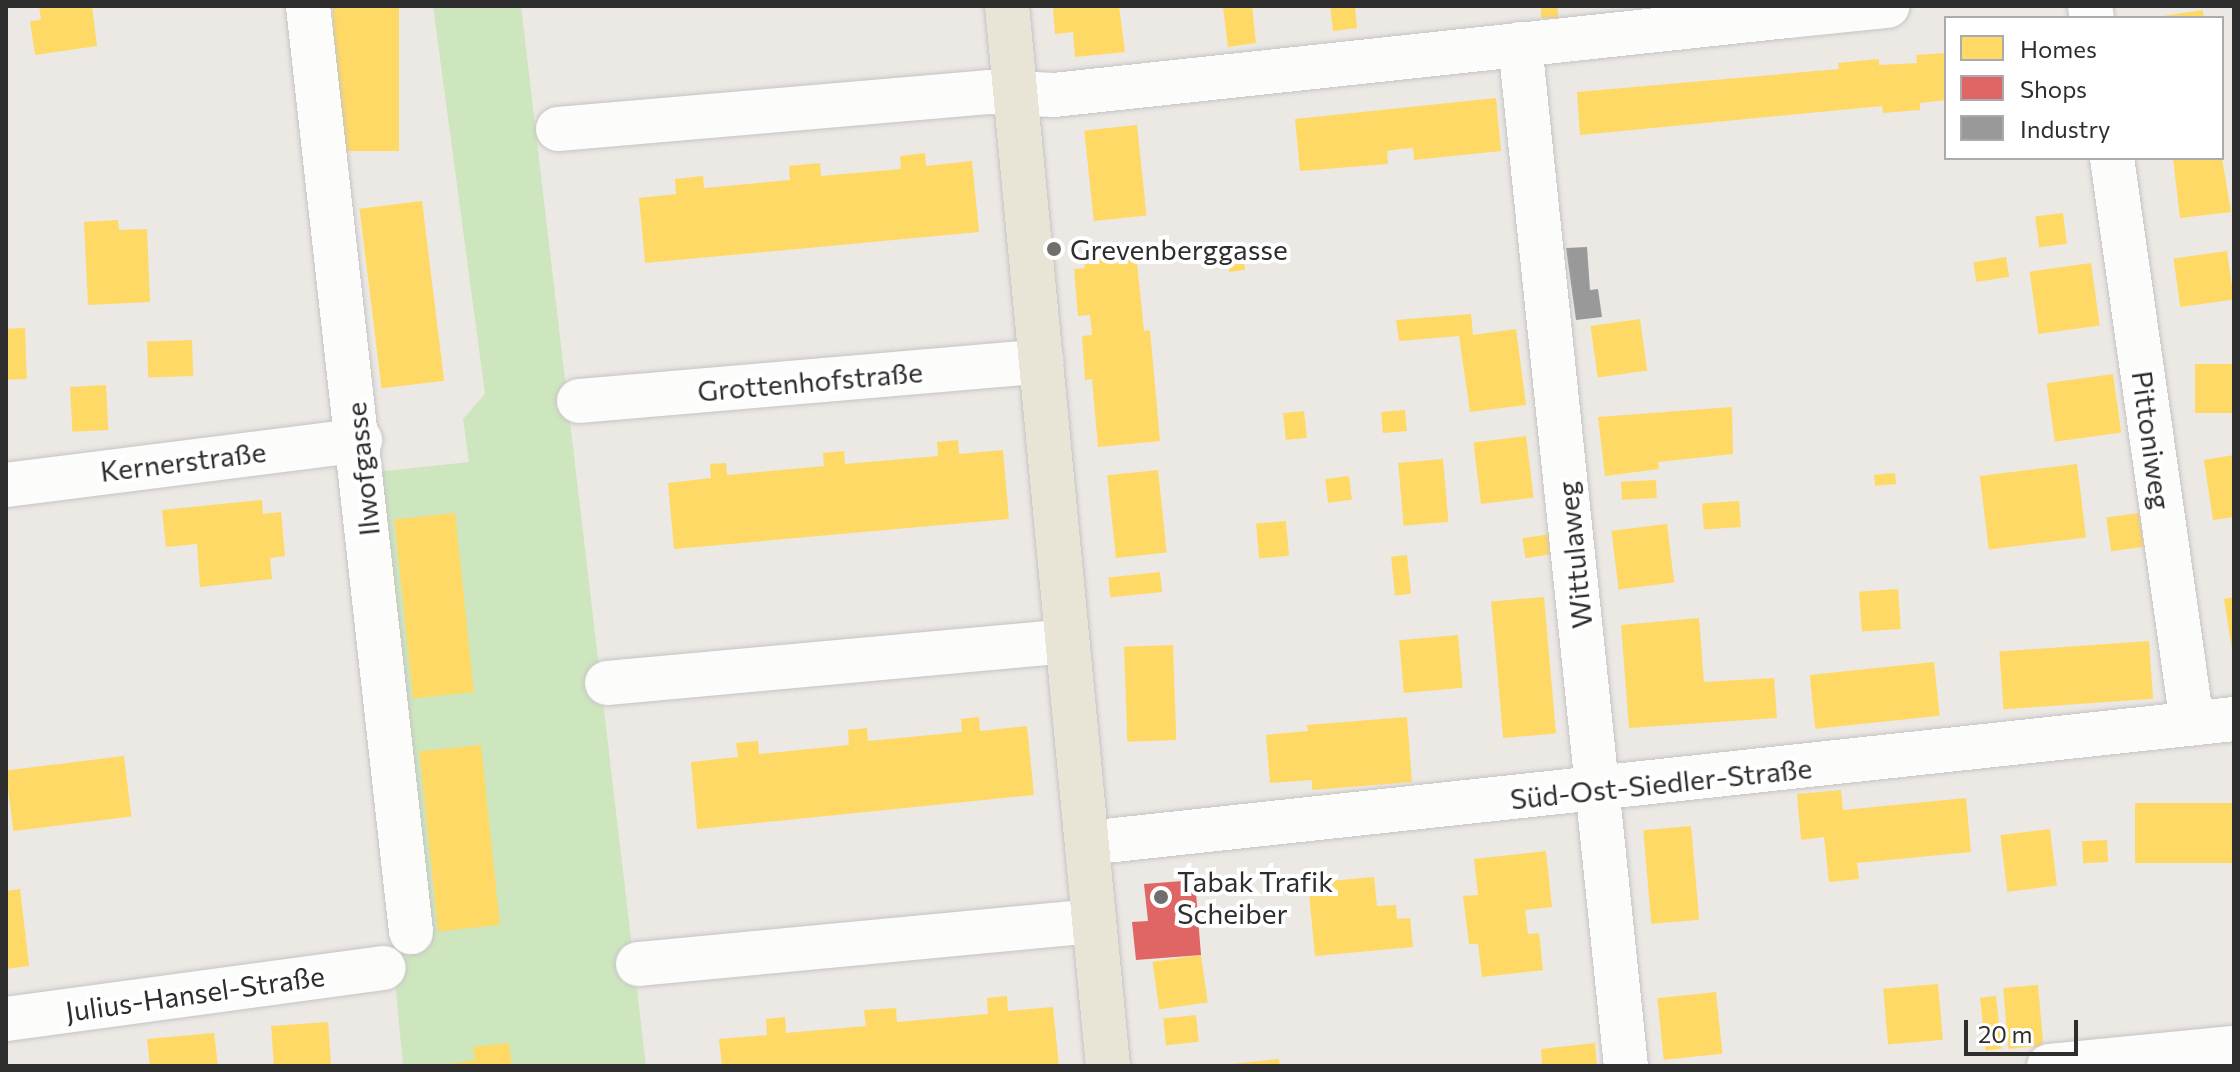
<!DOCTYPE html>
<meta charset="utf-8">
<style>
body{margin:0}
#map{position:relative;width:2240px;height:1072px;overflow:hidden;background:#ece8e4;font-family:Commissioner,sans-serif}
div>[style]{position:absolute}
.green>*{inset:0;background:#cee6be}
.homes>*{inset:0;background:#ffd966;transform-origin:0 0}
.shops>*{inset:0;background:#e06666}
.industry>*{inset:0;background:#999}
.roads{filter:drop-shadow(0 0 2px #c5c4c5) drop-shadow(0 0 2px #c5c4c5)}
.minor>*{height:44px;margin:-22px;padding:0 22px;transform-origin:22px;border-radius:22px;background:#fcfcfb}
.major>*{height:44px;margin:-22px;padding:0 22px;transform-origin:22px;border-radius:22px;background:#e8e4d6}
.dots>*{width:22px;height:22px;translate:-50% -50%;box-sizing:border-box;border:4px solid #fff;border-radius:50%}
span{translate:-50% -50%;white-space:nowrap;text-align:center;line-height:1.15;-webkit-text-stroke:8px #fff;paint-order:stroke}
.poi-label{font-size:28px;color:#2e2e2e}
.left{translate:0 -50%;text-align:left}
.street-label{font-size:28px;color:#2e2e2e}
.frame{position:absolute;inset:0;border:8px solid #2e2e2e;pointer-events:none}
.legend{position:absolute;left:1944px;top:16px;width:280px;height:144px;box-sizing:border-box;background:#fff;border:2px solid #ababab;margin:0;padding:10px 14px;list-style:none;font-size:24px;color:#2e2e2e}
.legend li{display:flex;align-items:center;gap:16px;height:40px}
.legend b{width:40px;border:2px solid #ababab}
.scale{position:absolute;left:1964px;top:1020px;width:114px;height:36px;box-sizing:border-box;border:4px solid #2e2e2e;border-top:0;padding-left:10px;font-size:24px;line-height:28px;white-space:nowrap;color:#2e2e2e;-webkit-text-stroke:6px #fff;paint-order:stroke}
</style>
<div id="map">
<div class="green">
<div style="clip-path:polygon(433px 6px,521px 6px,646px 1066px,403px 1066px,348px 475px,469px 462px,463px 419px,485px 394px)"></div>
</div>
<div class="homes">
<div style="clip-path:polygon(39px 6px,92px 6px,97px 46px,35px 55px,30px 21px,41px 20px)"></div>
<div style="left:333px;top:6px;width:66px;height:145px"></div>
<div style="clip-path:polygon(1053px 6px,1119px 6px,1125px 52px,1075px 57px,1073px 32px,1055px 34px)"></div>
<div style="clip-path:polygon(1229px 6px,1252px 6px,1256px 43px,1228px 47px,1223px 7px)"></div>
<div style="clip-path:polygon(1330px 6px,1355px 6px,1357px 28px,1333px 31px)"></div>
<div style="left:1541px;top:6px;width:17px;height:12px"></div>
<div style="clip-path:polygon(2203px 10px,2204px 18px,2163px 18px,2163px 16px)"></div>
<div style="clip-path:polygon(1946px 53px,1946px 100px,1920px 103px,1920px 110px,1883px 113px,1882px 106px,1580px 135px,1577px 92px,1839px 69px,1838px 63px,1879px 59px,1879px 65px,1917px 63px,1916px 55px)"></div>
<div style="clip-path:polygon(1496px 98px,1501px 151px,1414px 160px,1413px 148px,1400px 149px,1387px 151px,1388px 164px,1300px 171px,1295px 119px)"></div>
<div style="left:1137px;top:125px;width:91px;height:53px;rotate:84deg"></div>
<div style="clip-path:polygon(925px 153px,926px 166px,972px 161px,979px 232px,645px 263px,639px 198px,676px 194px,675px 179px,703px 176px,704px 188px,790px 180px,789px 166px,820px 163px,821px 176px,901px 169px,900px 156px)"></div>
<div style="clip-path:polygon(2173px 158px,2222px 158px,2231px 212px,2180px 218px)"></div>
<div style="left:422px;top:201px;width:181px;height:63px;rotate:83deg"></div>
<div style="left:2063px;top:213px;width:31px;height:28px;rotate:83deg"></div>
<div style="clip-path:polygon(118px 220px,119px 230px,147px 229px,150px 302px,88px 305px,84px 222px)"></div>
<div style="clip-path:polygon(1135px 243px,1144px 331px,1150px 330px,1160px 441px,1098px 447px,1092px 379px,1085px 380px,1082px 336px,1092px 335px,1090px 315px,1078px 316px,1074px 269px,1085px 268px,1083px 248px)"></div>
<div style="left:2227px;top:251px;width:49px;height:54px;rotate:82deg"></div>
<div style="left:1243px;top:255px;width:15px;height:16px;rotate:82deg"></div>
<div style="left:2006px;top:257px;width:20px;height:33px;rotate:81deg"></div>
<div style="left:2091px;top:263px;width:63px;height:62px;rotate:82deg"></div>
<div style="clip-path:polygon(1471px 314px,1473px 335px,1516px 329px,1526px 405px,1470px 412px,1459px 336px,1399px 341px,1396px 320px)"></div>
<div style="left:1640px;top:319px;width:52px;height:50px;rotate:82deg"></div>
<div style="left:25px;top:328px;width:51px;height:19px;rotate:88deg"></div>
<div style="left:192px;top:340px;width:36px;height:45px;rotate:88deg"></div>
<div style="left:2234px;top:364px;width:49px;height:39px;rotate:90deg"></div>
<div style="left:2113px;top:374px;width:59px;height:67px;rotate:82deg"></div>
<div style="left:106px;top:385px;width:45px;height:36px;rotate:87deg"></div>
<div style="clip-path:polygon(1732px 407px,1733px 454px,1658px 462px,1659px 469px,1605px 476px,1598px 417px)"></div>
<div style="left:1405px;top:410px;width:21px;height:24px;rotate:85deg"></div>
<div style="left:1304px;top:411px;width:27px;height:21px;rotate:84deg"></div>
<div style="left:1526px;top:436px;width:62px;height:53px;rotate:83deg"></div>
<div style="clip-path:polygon(958px 440px,959px 454px,1003px 450px,1009px 519px,674px 549px,668px 483px,711px 478px,710px 464px,726px 463px,727px 475px,824px 466px,823px 453px,844px 451px,845px 464px,938px 456px,937px 442px)"></div>
<div style="clip-path:polygon(2234px 455px,2234px 517px,2213px 520px,2204px 460px)"></div>
<div style="left:1443px;top:459px;width:63px;height:45px;rotate:85deg"></div>
<div style="left:2077px;top:464px;width:74px;height:98px;rotate:83deg"></div>
<div style="left:1158px;top:470px;width:83px;height:51px;rotate:84deg"></div>
<div style="left:1895px;top:473px;width:11px;height:21px;rotate:85deg"></div>
<div style="left:1349px;top:476px;width:24px;height:24px;rotate:83deg"></div>
<div style="left:1656px;top:480px;width:18px;height:35px;rotate:87deg"></div>
<div style="clip-path:polygon(262px 500px,263px 514px,281px 512px,285px 556px,270px 558px,272px 579px,200px 587px,197px 544px,166px 547px,162px 510px)"></div>
<div style="left:1739px;top:501px;width:26px;height:37px;rotate:86deg"></div>
<div style="left:455px;top:513px;width:180px;height:61px;rotate:84deg"></div>
<div style="left:2139px;top:513px;width:34px;height:33px;rotate:82deg"></div>
<div style="left:1286px;top:521px;width:35px;height:30px;rotate:85deg"></div>
<div style="left:1667px;top:524px;width:59px;height:56px;rotate:83deg"></div>
<div style="left:1550px;top:534px;width:20px;height:28px;rotate:81deg"></div>
<div style="left:1407px;top:555px;width:39px;height:16px;rotate:84deg"></div>
<div style="left:1160px;top:572px;width:20px;height:52px;rotate:84deg"></div>
<div style="left:1898px;top:589px;width:40px;height:39px;rotate:86deg"></div>
<div style="left:1544px;top:597px;width:137px;height:53px;rotate:85deg"></div>
<div style="clip-path:polygon(2234px 597px,2234px 649px,2232px 649px,2224px 599px)"></div>
<div style="clip-path:polygon(1699px 618px,1704px 682px,1774px 678px,1777px 718px,1629px 728px,1621px 625px)"></div>
<div style="left:1458px;top:635px;width:53px;height:59px;rotate:85deg"></div>
<div style="left:2149px;top:641px;width:58px;height:150px;rotate:86deg"></div>
<div style="left:1173px;top:645px;width:95px;height:49px;rotate:88deg"></div>
<div style="left:1934px;top:662px;width:54px;height:125px;rotate:84deg"></div>
<div style="clip-path:polygon(979px 717px,980px 731px,1027px 726px,1034px 795px,697px 829px,691px 762px,738px 757px,736px 743px,758px 741px,759px 754px,849px 745px,848px 730px,867px 728px,868px 741px,962px 732px,961px 719px)"></div>
<div style="clip-path:polygon(1407px 717px,1412px 782px,1312px 790px,1312px 780px,1270px 783px,1266px 735px,1308px 731px,1307px 725px)"></div>
<div style="left:481px;top:745px;width:181px;height:62px;rotate:84deg"></div>
<div style="left:124px;top:756px;width:61px;height:119px;rotate:83deg"></div>
<div style="clip-path:polygon(1841px 790px,1843px 810px,1966px 798px,1971px 852px,1857px 863px,1859px 879px,1829px 882px,1824px 837px,1801px 840px,1797px 794px)"></div>
<div style="left:2234px;top:803px;width:60px;height:99px;rotate:90deg"></div>
<div style="left:1691px;top:826px;width:94px;height:48px;rotate:85deg"></div>
<div style="left:2050px;top:829px;width:57px;height:50px;rotate:83deg"></div>
<div style="left:2107px;top:840px;width:22px;height:25px;rotate:87deg"></div>
<div style="clip-path:polygon(1546px 851px,1552px 907px,1525px 910px,1528px 934px,1539px 933px,1543px 970px,1482px 977px,1478px 944px,1469px 944px,1463px 896px,1478px 895px,1474px 859px)"></div>
<div style="clip-path:polygon(1374px 877px,1377px 906px,1396px 905px,1397px 919px,1410px 918px,1413px 947px,1315px 956px,1308px 883px)"></div>
<div style="clip-path:polygon(20px 889px,29px 966px,6px 969px,6px 891px)"></div>
<div style="left:1201px;top:955px;width:48px;height:49px;rotate:82deg"></div>
<div style="left:1938px;top:984px;width:56px;height:55px;rotate:85deg"></div>
<div style="left:2038px;top:985px;width:61px;height:35px;rotate:85deg"></div>
<div style="left:1716px;top:992px;width:62px;height:59px;rotate:84deg"></div>
<div style="clip-path:polygon(1007px 996px,1008px 1011px,1053px 1007px,1059px 1066px,722px 1066px,719px 1039px,767px 1035px,766px 1019px,785px 1017px,786px 1033px,866px 1026px,864px 1010px,896px 1008px,897px 1022px,988px 1014px,987px 998px)"></div>
<div style="left:1996px;top:996px;width:53px;height:16px;rotate:84deg"></div>
<div style="left:1196px;top:1015px;width:27px;height:33px;rotate:84deg"></div>
<div style="left:328px;top:1022px;width:44px;height:57px;rotate:86deg"></div>
<div style="clip-path:polygon(214px 1033px,218px 1066px,150px 1066px,147px 1039px)"></div>
<div style="clip-path:polygon(509px 1043px,512px 1066px,437px 1066px,475px 1060px,473px 1047px)"></div>
<div style="clip-path:polygon(1595px 1043px,1597px 1066px,1542px 1066px,1541px 1049px)"></div>
<div style="clip-path:polygon(1279px 1059px,1280px 1066px,1233px 1066px,1232px 1064px)"></div>
</div>
<div class="shops">
<div style="clip-path:polygon(1195px 880px,1201px 955px,1136px 960px,1132px 922px,1148px 921px,1144px 884px)"></div>
</div>
<div class="industry">
<div style="clip-path:polygon(1587px 247px,1590px 290px,1598px 289px,1602px 317px,1576px 320px,1566px 248px)"></div>
</div>
<div class="roads">
<div class="minor">
<div style="left:308px;top:6px;width:932px;rotate:83.65deg"></div>
<div style="left:1786px;top:6px;width:10px;rotate:84deg"></div>
<div style="left:1787px;top:16px;width:101px;rotate:-5.7deg"></div>
<div style="left:2090px;top:6px;width:12px;rotate:81deg"></div>
<div style="left:1520px;top:44px;width:1027px;rotate:84.08deg"></div>
<div style="left:558px;top:129px;width:434px;rotate:-4.9deg"></div>
<div style="left:990px;top:92px;width:64px;rotate:2.7deg"></div>
<div style="left:1054px;top:95px;width:737px;rotate:-6.15deg"></div>
<div style="left:2112px;top:158px;width:571px;rotate:81.94deg"></div>
<div style="left:579px;top:401px;width:464px;rotate:-4.9deg"></div>
<div style="left:6px;top:485px;width:357px;rotate:-7.2deg"></div>
<div style="left:607px;top:683px;width:462px;rotate:-5.2deg"></div>
<div style="left:1087px;top:843px;width:1154px;rotate:-6.17deg"></div>
<div style="left:638px;top:964px;width:458px;rotate:-5.4deg"></div>
<div style="left:6px;top:1019px;width:381px;rotate:-7.7deg"></div>
<div style="left:2049px;top:1066px;width:186px;rotate:-5.6deg"></div>
</div>
<div class="major">
<div style="left:1007px;top:6px;width:1065px;rotate:84.56deg"></div>
</div>
</div>
<div class="dots">
<div style="left:1054px;top:249px;background:#706f6e"></div>
<div style="left:1161px;top:897px;background:#706f6e"></div>
</div>
<div class="poi-label">
<span class="left" style="left:1070px;top:249px">Grevenberggasse</span>
<span class="left" style="left:1177px;top:897px">Tabak Trafik<br>Scheiber</span>
</div>
<div class="street-label">
<span style="left:810px;top:381px;rotate:-5deg">Grottenhofstraße</span>
<span style="left:2152px;top:440px;rotate:82deg">Pittoniweg</span>
<span style="left:183px;top:461px;rotate:-7deg">Kernerstraße</span>
<span style="left:362px;top:469px;rotate:-96deg">Ilwofgasse</span>
<span style="left:1574px;top:555px;rotate:-96deg">Wittulaweg</span>
<span style="left:1661px;top:783px;rotate:-6deg">Süd-Ost-Siedler-Straße</span>
<span style="left:195px;top:993px;rotate:-8deg">Julius-Hansel-Straße</span>
</div>
<div class="frame"></div>
<ul class="legend">
<li><b style="height:22px;background:#ffd966"></b>Homes</li>
<li><b style="height:22px;background:#e06666"></b>Shops</li>
<li><b style="height:22px;background:#999"></b>Industry</li>
</ul>
<div class="scale">20 m</div>
</div>
